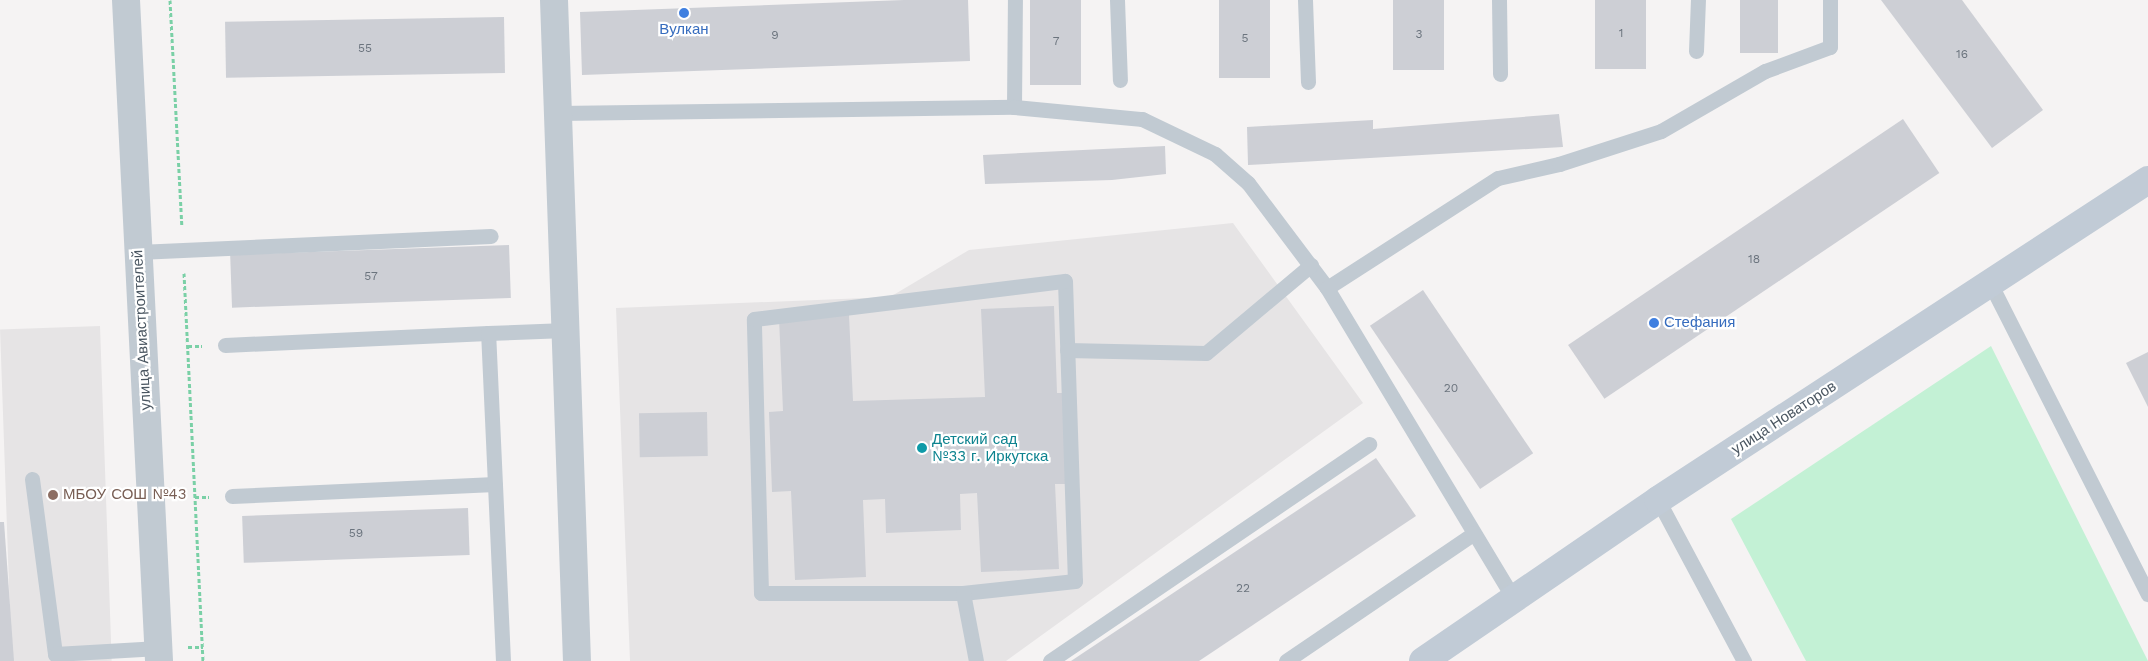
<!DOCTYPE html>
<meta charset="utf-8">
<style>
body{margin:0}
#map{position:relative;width:2148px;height:661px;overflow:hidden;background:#f5f3f3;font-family:"Work Sans",sans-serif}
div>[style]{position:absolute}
.education>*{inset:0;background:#e6e4e5;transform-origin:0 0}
.green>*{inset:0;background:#c3f1d5}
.building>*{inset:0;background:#cdcfd5;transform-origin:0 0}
.path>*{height:3px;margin-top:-1.5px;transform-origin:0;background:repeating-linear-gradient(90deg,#7ad0a6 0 4px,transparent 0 6.5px)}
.service>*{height:15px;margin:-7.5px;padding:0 7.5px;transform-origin:7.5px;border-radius:7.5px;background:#c1cad2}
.minor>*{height:28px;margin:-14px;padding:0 14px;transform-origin:14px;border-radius:14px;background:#c1cad2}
.tertiary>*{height:28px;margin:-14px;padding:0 14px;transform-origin:14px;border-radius:14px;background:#c1cad2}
.secondary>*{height:28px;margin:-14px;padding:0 14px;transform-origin:14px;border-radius:14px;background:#c1cbd6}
.dots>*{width:14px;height:14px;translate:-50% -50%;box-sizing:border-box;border:2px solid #fff;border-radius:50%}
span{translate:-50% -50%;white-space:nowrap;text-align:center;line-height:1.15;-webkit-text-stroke:4.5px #fff;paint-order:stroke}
.number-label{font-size:12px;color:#6b747e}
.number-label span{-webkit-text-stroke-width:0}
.shop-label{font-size:15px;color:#366cbe}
.left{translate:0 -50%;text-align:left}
.street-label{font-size:15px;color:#4a5661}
.culture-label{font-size:15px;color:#0d838f}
.education-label{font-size:15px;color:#785e54}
</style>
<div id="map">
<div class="education">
<div style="clip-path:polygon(1233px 223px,1363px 403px,1006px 661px,630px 661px,616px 308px,890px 297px,969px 250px)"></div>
<div style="left:100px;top:326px;width:335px;height:100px;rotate:88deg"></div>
</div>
<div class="green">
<div style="clip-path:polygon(1991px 346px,2148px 661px,1806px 661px,1731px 519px)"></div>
</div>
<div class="building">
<div style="clip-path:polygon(904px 0,968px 0,970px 61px,582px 75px,580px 12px)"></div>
<div style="left:1030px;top:0;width:51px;height:85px"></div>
<div style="left:1219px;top:0;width:51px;height:78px"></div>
<div style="left:1393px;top:0;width:51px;height:70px"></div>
<div style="left:1595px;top:0;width:51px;height:69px"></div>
<div style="left:1740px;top:0;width:38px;height:53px"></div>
<div style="clip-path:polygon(1881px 0,1962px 0,2043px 110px,1992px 148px)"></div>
<div style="left:504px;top:17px;width:56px;height:279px;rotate:89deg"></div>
<div style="clip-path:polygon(1559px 114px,1563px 147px,1248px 165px,1247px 127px,1373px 120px,1373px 129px)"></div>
<div style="left:1903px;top:119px;width:65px;height:404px;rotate:56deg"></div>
<div style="clip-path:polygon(1165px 146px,1166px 174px,1112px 180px,985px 184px,983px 155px)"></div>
<div style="left:509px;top:245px;width:53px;height:279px;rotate:88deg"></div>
<div style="left:1423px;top:290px;width:197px;height:64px;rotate:56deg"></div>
<div style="clip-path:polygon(1054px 306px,1057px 393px,1072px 393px,1076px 484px,1055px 484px,1059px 569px,981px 572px,977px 493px,960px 494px,961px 530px,886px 533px,885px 499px,863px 500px,866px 577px,795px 580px,791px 491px,772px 492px,769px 412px,783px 411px,779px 318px,849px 315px,853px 401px,985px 397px,981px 309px)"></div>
<div style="clip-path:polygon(2148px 352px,2148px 407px,2126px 363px)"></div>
<div style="left:707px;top:412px;width:44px;height:68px;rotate:89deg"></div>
<div style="clip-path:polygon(1376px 458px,1416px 516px,1199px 661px,1071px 661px)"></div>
<div style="left:468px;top:508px;width:47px;height:226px;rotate:88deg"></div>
<div style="clip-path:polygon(0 522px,4px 522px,14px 661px,0 661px)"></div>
</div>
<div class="path">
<div style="left:170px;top:0;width:227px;rotate:87deg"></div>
<div style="left:184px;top:273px;width:388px;rotate:87.2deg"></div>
<div style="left:188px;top:346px;width:14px"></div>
<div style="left:195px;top:497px;width:14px"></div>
<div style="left:188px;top:647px;width:15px"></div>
</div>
<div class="service">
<div style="left:1117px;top:0;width:80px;rotate:87.9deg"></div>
<div style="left:1305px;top:0;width:82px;rotate:87.9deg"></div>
<div style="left:1499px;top:0;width:74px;rotate:89.2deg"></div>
<div style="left:1696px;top:51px;width:51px;rotate:-87.8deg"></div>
<div style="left:1014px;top:107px;width:107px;rotate:-89.5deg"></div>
<div style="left:558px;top:113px;width:456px;rotate:-0.8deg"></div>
<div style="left:1014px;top:107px;width:129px;rotate:5.4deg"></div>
<div style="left:1142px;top:119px;width:81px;rotate:25.6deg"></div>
<div style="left:1215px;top:154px;width:44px;rotate:41.3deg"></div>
<div style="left:1248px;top:183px;width:131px;rotate:53deg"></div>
<div style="left:1327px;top:288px;width:363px;rotate:59deg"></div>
<div style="left:138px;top:252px;width:353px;rotate:-2.6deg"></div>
<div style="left:1065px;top:281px;width:300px;rotate:88.1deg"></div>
<div style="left:1075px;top:581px;width:113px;rotate:173.9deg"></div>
<div style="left:963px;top:593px;width:202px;rotate:180deg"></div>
<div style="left:761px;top:593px;width:274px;rotate:-91.5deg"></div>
<div style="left:754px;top:319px;width:313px;rotate:-7deg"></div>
<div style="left:1990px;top:283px;width:349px;rotate:63.1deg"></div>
<div style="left:1327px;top:288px;width:203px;rotate:-32.8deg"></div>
<div style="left:1498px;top:178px;width:63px;rotate:-12.9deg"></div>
<div style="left:1559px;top:164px;width:107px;rotate:-17.9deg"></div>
<div style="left:1661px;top:131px;width:120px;rotate:-30deg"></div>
<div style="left:1765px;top:71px;width:69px;rotate:-20.3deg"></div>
<div style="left:1830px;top:47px;width:47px;rotate:-90deg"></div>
<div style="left:225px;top:345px;width:263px;rotate:-2.6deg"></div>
<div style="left:1067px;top:350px;width:139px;rotate:1.2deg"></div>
<div style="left:1206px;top:353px;width:137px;rotate:-40deg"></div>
<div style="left:32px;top:479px;width:177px;rotate:82.5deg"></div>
<div style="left:55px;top:654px;width:104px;rotate:-3.3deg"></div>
<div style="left:232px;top:496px;width:263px;rotate:-2.6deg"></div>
<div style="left:1658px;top:500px;width:183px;rotate:61.9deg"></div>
<div style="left:963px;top:593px;width:69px;rotate:79.2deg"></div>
<div style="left:503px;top:661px;width:328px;rotate:-92.6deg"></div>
<div style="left:488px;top:333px;width:78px;rotate:-2.2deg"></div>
<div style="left:1050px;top:661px;width:386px;rotate:-34.2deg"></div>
<div style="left:1286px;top:661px;width:227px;rotate:-34.2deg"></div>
</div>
<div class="minor">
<div style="left:554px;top:0;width:661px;rotate:88.01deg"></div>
</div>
<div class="tertiary">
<div style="left:126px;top:0;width:662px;rotate:87.14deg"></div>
</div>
<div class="secondary">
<div style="left:1423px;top:661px;width:285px;rotate:-34.4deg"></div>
<div style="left:1658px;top:500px;width:585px;rotate:-33.15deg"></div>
</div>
<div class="dots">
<div style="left:684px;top:13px;background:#3f7fe0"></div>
<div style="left:1654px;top:323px;background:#3f7fe0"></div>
<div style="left:922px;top:448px;background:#0f9aa8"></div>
<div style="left:53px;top:495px;background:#8d6e63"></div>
</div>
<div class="number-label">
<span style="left:1621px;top:34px">1</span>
<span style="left:1419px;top:35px">3</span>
<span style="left:775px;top:36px">9</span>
<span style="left:1245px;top:39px">5</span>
<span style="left:1056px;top:42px">7</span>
<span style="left:365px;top:49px">55</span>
<span style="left:1962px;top:55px">16</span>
<span style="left:1754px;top:260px">18</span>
<span style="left:371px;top:277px">57</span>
<span style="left:1451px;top:389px">20</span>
<span style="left:356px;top:534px">59</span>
<span style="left:1243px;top:589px">22</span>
</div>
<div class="shop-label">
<span style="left:684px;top:30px">Вулкан</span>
<span class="left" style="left:1664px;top:323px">Стефания</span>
</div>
<div class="street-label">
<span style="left:142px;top:330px;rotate:-93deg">улица Авиастроителей</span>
<span style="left:1784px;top:418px;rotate:-33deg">улица Новаторов</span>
</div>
<div class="culture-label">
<span class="left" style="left:932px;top:448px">Детский сад<br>№33 г. Иркутска</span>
</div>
<div class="education-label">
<span class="left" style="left:63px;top:495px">МБОУ СОШ №43</span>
</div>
</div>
